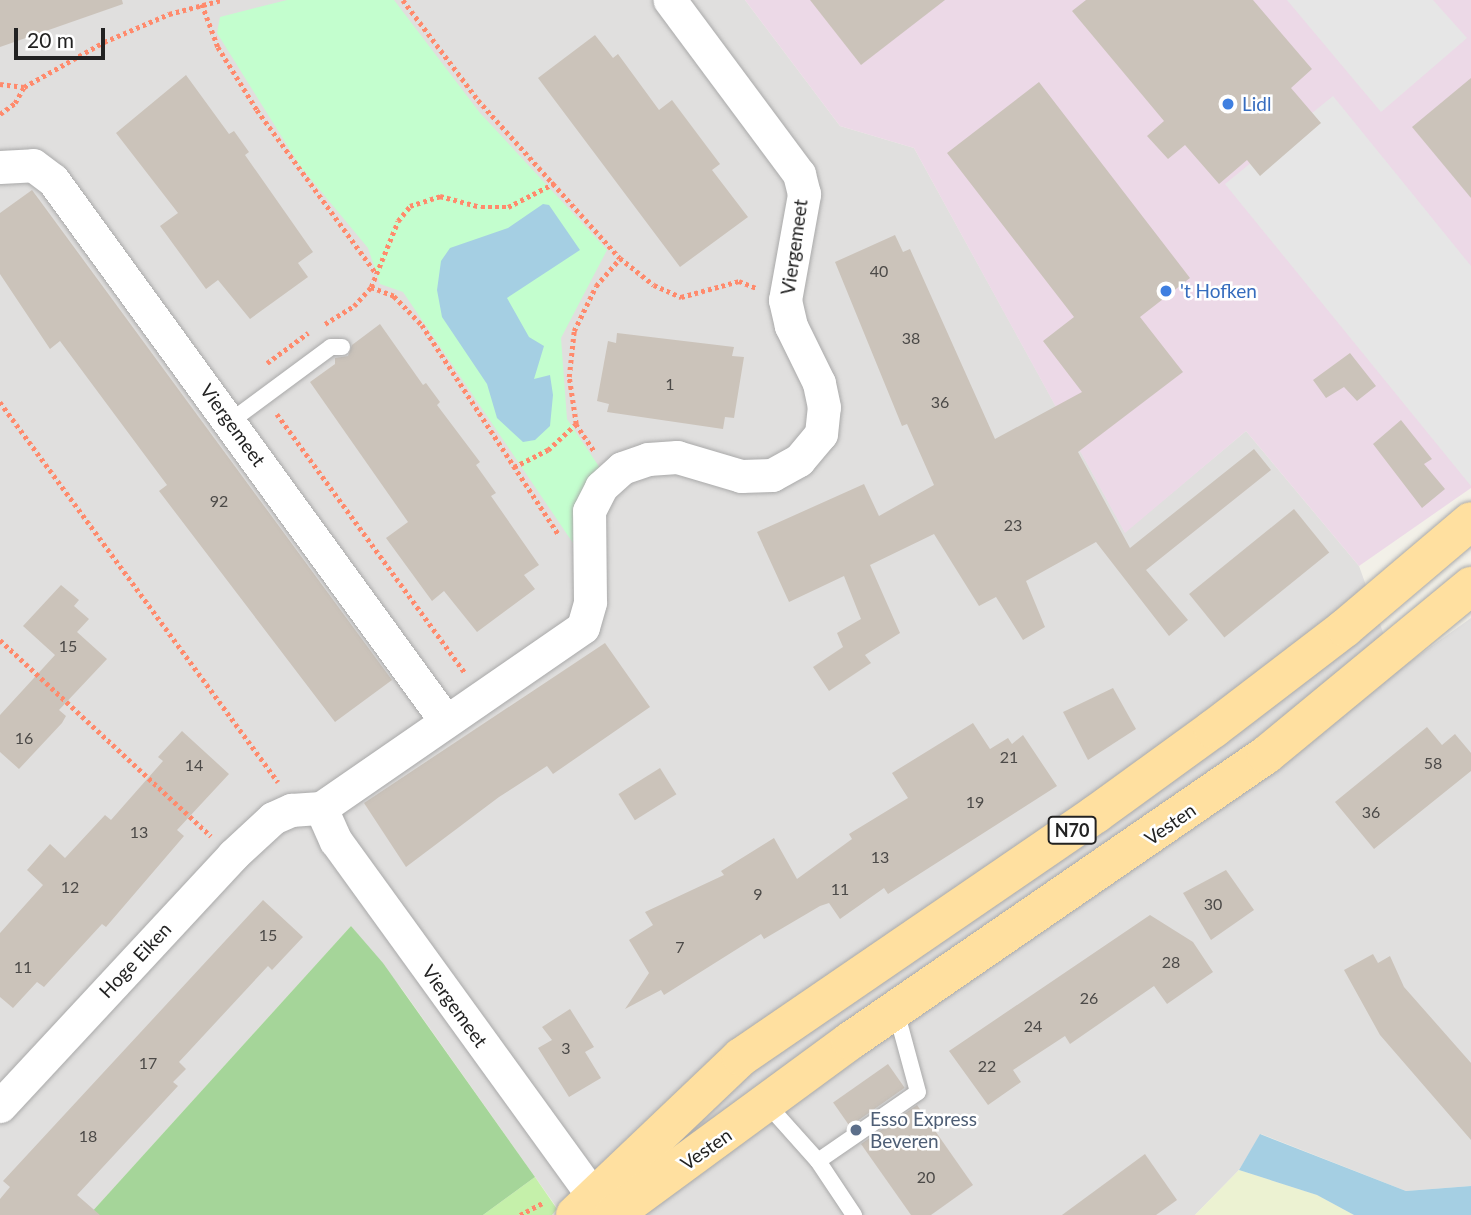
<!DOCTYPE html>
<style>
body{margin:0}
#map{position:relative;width:1471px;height:1215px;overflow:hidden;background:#f2f0e8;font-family:Lato,sans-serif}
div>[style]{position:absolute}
.residential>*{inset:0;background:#e0dfde}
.industrial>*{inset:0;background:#ecd9e7}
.farmland>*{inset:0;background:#ecf2d2}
.grass>*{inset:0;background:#c5f0aa}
.forest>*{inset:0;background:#a5d599}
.park>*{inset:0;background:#c3fece}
.parking>*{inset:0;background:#e6e6e6}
.water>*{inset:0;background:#a5cfe3}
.building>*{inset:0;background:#cbc3ba;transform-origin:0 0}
.path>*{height:4.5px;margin-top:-2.25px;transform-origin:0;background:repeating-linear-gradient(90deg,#ff8a6c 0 3.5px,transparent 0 7px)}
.roads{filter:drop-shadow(0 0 2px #a9a9a9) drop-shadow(0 0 2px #a9a9a9)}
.service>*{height:16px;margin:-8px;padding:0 8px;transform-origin:8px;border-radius:8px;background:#fff}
.minor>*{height:33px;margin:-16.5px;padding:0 16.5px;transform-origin:16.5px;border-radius:16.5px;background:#fff}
.primary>*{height:38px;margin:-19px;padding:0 19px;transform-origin:19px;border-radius:19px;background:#ffe0a0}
.dots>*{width:19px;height:19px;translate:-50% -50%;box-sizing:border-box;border:4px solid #fff;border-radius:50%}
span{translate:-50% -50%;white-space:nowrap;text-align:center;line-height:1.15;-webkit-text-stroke:5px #fff;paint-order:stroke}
.number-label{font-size:16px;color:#4c4a48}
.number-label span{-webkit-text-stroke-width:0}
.shield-label span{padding:2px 5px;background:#fff;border:2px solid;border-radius:5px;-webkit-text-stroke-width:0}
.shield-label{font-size:18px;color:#222;font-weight:700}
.shop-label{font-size:19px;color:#366cbe}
.left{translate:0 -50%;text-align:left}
.street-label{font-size:19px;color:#222}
.service-label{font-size:19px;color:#4e5e75}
.scale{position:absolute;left:14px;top:28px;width:91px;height:32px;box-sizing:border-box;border:4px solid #222;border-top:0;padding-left:9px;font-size:21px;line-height:24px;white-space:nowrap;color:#222;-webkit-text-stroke:5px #fff;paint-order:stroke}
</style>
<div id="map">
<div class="residential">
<div style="clip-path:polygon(0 0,745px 0,840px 126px,914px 148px,1125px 532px,1246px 431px,1359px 566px,1397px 671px,1471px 618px,1471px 1186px,1406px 1191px,1261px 1134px,1239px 1170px,1195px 1215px,562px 1215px,402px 989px,351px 926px,89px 1215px,0 1215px)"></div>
</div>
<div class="industrial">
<div style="clip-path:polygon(745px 0,1471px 0,1471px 488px,1359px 566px,1246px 431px,1125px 533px,914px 148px,840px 126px)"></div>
</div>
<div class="farmland">
<div style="clip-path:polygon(1239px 1170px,1317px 1195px,1354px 1215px,1195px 1215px)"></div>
</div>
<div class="grass">
<div style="clip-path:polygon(535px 1177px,557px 1209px,552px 1215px,483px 1215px)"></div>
</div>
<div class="forest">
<div style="clip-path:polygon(351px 926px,383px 963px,535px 1177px,483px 1215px,89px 1215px)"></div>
</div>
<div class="park">
<div style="clip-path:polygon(287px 0,394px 0,480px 113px,607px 250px,561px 338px,567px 419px,600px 468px,573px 543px,403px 292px,380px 284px,368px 248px,300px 166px,217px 33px,220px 17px)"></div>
</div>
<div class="parking">
<div style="clip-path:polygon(1287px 0,1433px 0,1467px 38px,1381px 112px)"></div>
<div style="clip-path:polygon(1333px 96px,1471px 266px,1471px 486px,1225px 184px)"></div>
</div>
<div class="water">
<div style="clip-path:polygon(543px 204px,549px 205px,580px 250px,507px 298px,529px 337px,544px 346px,534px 379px,550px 375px,553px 395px,550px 426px,535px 440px,523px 442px,497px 418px,487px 384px,442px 317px,437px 290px,441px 261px,450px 248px,508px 228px)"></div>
<div style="clip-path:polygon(1260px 1134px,1406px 1191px,1471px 1186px,1471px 1215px,1354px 1215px,1317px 1195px,1239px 1170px)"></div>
</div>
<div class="building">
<div style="clip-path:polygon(0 0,122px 0,123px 4px,0 47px)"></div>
<div style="clip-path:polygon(810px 0,945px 0,861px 65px)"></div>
<div style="clip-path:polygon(1086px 0,1253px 0,1312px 69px,1291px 88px,1321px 123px,1260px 176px,1247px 160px,1219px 184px,1185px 145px,1168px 159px,1147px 136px,1164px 121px,1072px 11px)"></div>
<div style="clip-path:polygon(595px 35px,613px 58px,618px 54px,659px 110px,672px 100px,720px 164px,712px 170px,748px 217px,680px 267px,538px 78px)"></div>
<div style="clip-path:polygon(186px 75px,229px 134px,234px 131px,249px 152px,245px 155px,313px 252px,298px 263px,308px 277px,250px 319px,218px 280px,206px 289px,160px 226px,178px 213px,116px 133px)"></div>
<div style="clip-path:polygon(1471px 78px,1471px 198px,1412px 127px)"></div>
<div style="clip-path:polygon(1039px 82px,1190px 278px,1140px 317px,1183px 372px,1078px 452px,1130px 548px,1254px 449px,1271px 470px,1146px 570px,1188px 620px,1169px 636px,1096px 542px,1026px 581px,1045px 627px,1023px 640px,996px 597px,979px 606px,934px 534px,870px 565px,900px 633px,865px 655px,871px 663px,829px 691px,813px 667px,843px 647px,837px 633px,861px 619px,844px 576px,789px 602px,757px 532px,864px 484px,879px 516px,934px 485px,907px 424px,902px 426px,835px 262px,895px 235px,903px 252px,910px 249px,995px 439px,1082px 392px,1043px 341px,1074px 317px,947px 153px)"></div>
<div style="clip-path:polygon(32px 190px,392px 680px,335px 722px,159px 491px,167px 485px,60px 341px,50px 349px,0 274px,0 213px)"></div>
<div style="clip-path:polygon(380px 324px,423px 385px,426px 383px,440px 402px,437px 405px,480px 462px,476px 465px,496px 493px,491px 496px,539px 565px,524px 575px,535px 589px,477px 632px,444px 591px,432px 601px,386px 538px,408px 522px,310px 382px,335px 364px,335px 358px,348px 356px,352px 345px)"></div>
<div style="clip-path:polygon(617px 333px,734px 347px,732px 356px,744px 357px,734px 418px,725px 417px,723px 429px,607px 412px,609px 404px,597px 401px,608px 341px,616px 343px)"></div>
<div style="clip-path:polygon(1350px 353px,1376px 386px,1357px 401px,1344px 387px,1326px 398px,1313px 380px)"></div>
<div style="clip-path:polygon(1401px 420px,1432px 459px,1424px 464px,1445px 489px,1422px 508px,1373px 444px)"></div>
<div style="left:1294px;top:509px;width:56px;height:135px;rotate:51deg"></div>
<div style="clip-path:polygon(61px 585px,79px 600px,74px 606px,89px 619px,77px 632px,107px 659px,59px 710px,66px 716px,62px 723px,19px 769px,0 752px,0 715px,55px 655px,23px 626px)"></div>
<div style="clip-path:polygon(605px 643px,650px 707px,553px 774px,547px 766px,499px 797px,406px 867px,364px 803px)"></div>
<div style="clip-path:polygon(1113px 688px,1136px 729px,1088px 760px,1063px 712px)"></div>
<div style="clip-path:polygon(973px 723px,990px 749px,1008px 738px,1012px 744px,1023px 735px,1057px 786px,888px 894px,884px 888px,840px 919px,829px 903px,820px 906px,764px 939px,761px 934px,664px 995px,661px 990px,625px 1009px,649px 973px,629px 940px,653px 925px,645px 912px,724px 875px,721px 871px,774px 838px,797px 879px,852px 839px,849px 834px,908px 798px,892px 773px)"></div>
<div style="clip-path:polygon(1427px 727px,1442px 745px,1455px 734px,1471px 753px,1471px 771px,1374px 849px,1335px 802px)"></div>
<div style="clip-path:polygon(182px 731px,229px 774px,177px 830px,184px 836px,106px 927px,102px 924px,44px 987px,37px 982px,13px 1008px,0 997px,0 933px,43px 885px,27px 870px,50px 844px,65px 858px,105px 815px,111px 820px,163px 761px,158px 757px)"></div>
<div style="left:660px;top:768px;width:31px;height:49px;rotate:58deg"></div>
<div style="clip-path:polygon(1226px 870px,1254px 910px,1211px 940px,1183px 893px)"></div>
<div style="clip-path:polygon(263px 900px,303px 937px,272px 970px,268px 966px,179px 1062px,186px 1069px,173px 1082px,178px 1086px,77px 1195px,100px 1215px,0 1215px,0 1199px,10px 1187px,3px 1181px)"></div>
<div style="clip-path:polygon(1150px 915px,1193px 942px,1213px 972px,1167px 1004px,1154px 986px,1070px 1044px,1065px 1036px,1013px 1070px,1021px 1082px,988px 1105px,949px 1051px)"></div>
<div style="clip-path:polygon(1373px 954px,1378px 963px,1390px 956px,1404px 987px,1471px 1063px,1471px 1140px,1380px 1035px,1344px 970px)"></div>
<div style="clip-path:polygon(570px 1009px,594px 1047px,585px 1052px,601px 1078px,569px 1097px,538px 1048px,552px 1040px,542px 1027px)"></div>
<div style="left:888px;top:1064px;width:29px;height:67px;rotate:55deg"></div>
<div style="clip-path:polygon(917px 1105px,973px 1185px,931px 1215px,911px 1215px,861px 1144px)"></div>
<div style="clip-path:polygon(1145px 1154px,1177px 1200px,1156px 1215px,1062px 1215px)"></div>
</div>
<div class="path">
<div style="left:403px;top:0;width:125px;rotate:53.1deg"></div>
<div style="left:478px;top:100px;width:212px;rotate:48.1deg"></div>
<div style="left:620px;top:258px;width:43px;rotate:38.5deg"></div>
<div style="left:654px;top:285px;width:30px;rotate:24deg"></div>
<div style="left:681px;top:297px;width:60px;rotate:-15.4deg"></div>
<div style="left:739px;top:281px;width:18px;rotate:22deg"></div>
<div style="left:202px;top:4px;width:46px;rotate:69.6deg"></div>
<div style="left:218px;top:47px;width:74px;rotate:58.2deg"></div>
<div style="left:257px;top:110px;width:202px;rotate:53.9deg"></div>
<div style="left:0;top:84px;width:24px;rotate:7deg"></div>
<div style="left:0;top:114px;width:19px;rotate:-36deg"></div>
<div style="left:15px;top:103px;width:18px;rotate:-61deg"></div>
<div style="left:24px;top:87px;width:92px;rotate:-29.4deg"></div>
<div style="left:104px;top:42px;width:71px;rotate:-23.3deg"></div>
<div style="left:169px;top:14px;width:55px;rotate:-14.8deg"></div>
<div style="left:371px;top:287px;width:25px;rotate:21deg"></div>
<div style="left:394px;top:296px;width:40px;rotate:46deg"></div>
<div style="left:422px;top:325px;width:249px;rotate:56.9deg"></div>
<div style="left:325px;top:324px;width:34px;rotate:-32deg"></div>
<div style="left:354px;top:306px;width:25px;rotate:-48deg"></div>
<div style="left:371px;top:287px;width:71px;rotate:-67.8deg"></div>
<div style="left:398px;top:221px;width:19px;rotate:-51deg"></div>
<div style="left:410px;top:206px;width:32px;rotate:-18deg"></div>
<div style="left:440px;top:196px;width:42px;rotate:15deg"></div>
<div style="left:481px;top:207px;width:27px"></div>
<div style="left:508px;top:207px;width:53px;rotate:-27.1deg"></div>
<div style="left:267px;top:363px;width:51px;rotate:-36.2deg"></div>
<div style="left:0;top:402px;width:471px;rotate:53.8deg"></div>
<div style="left:277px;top:414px;width:320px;rotate:54deg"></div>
<div style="left:576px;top:424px;width:34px;rotate:56deg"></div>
<div style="left:514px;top:467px;width:38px;rotate:-27deg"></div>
<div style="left:548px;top:450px;width:38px;rotate:-43deg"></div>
<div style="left:576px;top:424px;width:48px;rotate:-98.5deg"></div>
<div style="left:569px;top:377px;width:46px;rotate:-83.8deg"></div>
<div style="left:574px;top:331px;width:50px;rotate:-63.9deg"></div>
<div style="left:596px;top:286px;width:37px;rotate:-49deg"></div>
<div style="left:0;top:640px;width:288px;rotate:42.9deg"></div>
<div style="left:520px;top:1215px;width:27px;rotate:-28deg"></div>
</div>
<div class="roads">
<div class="service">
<div style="left:231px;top:421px;width:124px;rotate:-36.5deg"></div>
<div style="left:331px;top:347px;width:11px"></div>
<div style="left:767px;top:1104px;width:76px;rotate:48.2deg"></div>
<div style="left:818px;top:1161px;width:121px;rotate:-34.6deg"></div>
<div style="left:918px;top:1092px;width:84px;rotate:-105.2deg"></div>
<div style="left:818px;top:1161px;width:65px;rotate:56.3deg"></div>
</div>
<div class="minor">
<div style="left:0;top:167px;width:33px;rotate:-3deg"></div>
<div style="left:33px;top:165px;width:25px;rotate:37deg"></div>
<div style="left:53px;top:180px;width:667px;rotate:54.02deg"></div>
<div style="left:321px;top:808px;width:36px;rotate:66deg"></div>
<div style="left:336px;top:841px;width:442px;rotate:54.1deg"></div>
<div style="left:0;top:1106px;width:342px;rotate:-47.1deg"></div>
<div style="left:233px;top:855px;width:54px;rotate:-42.8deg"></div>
<div style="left:273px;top:818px;width:20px;rotate:-24deg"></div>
<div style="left:291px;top:810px;width:30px;rotate:-4deg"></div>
<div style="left:321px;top:808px;width:318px;rotate:-34.6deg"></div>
<div style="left:583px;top:627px;width:26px;rotate:-74deg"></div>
<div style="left:590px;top:602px;width:91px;rotate:-90.6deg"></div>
<div style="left:589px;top:511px;width:27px;rotate:-63deg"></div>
<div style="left:601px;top:487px;width:28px;rotate:-42deg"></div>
<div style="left:622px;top:468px;width:28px;rotate:-19deg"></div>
<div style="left:648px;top:459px;width:29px;rotate:-4deg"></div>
<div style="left:677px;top:457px;width:67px;rotate:16.5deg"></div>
<div style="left:741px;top:476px;width:31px;rotate:-2deg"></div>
<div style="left:772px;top:475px;width:31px;rotate:-29deg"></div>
<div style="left:799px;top:460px;width:34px;rotate:-50deg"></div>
<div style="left:821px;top:434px;width:27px;rotate:-84deg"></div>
<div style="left:824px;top:407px;width:25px;rotate:-102deg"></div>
<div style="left:819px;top:383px;width:64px;rotate:-116.2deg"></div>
<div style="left:791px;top:326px;width:27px;rotate:-103deg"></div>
<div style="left:785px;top:300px;width:108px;rotate:-79.8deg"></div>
<div style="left:804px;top:194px;width:21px;rotate:-104deg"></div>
<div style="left:799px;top:174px;width:217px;rotate:-126.6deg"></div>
</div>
<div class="primary">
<div style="left:575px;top:1215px;width:229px;rotate:-43.6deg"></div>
<div style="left:741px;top:1057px;width:430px;rotate:-34.4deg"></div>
<div style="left:1096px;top:814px;width:145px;rotate:-36deg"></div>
<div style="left:1213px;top:729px;width:166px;rotate:-37.4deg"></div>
<div style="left:1345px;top:628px;width:165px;rotate:-40.3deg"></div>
<div style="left:613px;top:1215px;width:294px;rotate:-36.3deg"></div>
<div style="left:850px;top:1041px;width:505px;rotate:-34.51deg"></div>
<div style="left:1266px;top:755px;width:266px;rotate:-39.5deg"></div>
</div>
</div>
<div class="dots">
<div style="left:1228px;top:104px;background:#3f7fe0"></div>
<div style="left:1166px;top:291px;background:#3f7fe0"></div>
<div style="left:856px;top:1130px;background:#5c6f8a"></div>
</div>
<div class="number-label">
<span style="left:879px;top:271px">40</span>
<span style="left:911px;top:338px">38</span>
<span style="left:670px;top:384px">1</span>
<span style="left:940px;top:402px">36</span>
<span style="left:219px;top:501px">92</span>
<span style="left:1013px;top:525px">23</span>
<span style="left:68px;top:646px">15</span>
<span style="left:24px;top:738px">16</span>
<span style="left:1009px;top:757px">21</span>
<span style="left:1433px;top:763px">58</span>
<span style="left:194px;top:765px">14</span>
<span style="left:975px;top:802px">19</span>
<span style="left:1371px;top:812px">36</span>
<span style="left:139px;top:832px">13</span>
<span style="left:880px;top:857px">13</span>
<span style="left:70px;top:887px">12</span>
<span style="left:840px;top:889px">11</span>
<span style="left:758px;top:894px">9</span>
<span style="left:1213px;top:904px">30</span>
<span style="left:268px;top:935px">15</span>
<span style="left:680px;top:947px">7</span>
<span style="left:1171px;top:962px">28</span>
<span style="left:23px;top:967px">11</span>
<span style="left:1089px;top:998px">26</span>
<span style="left:1033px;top:1026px">24</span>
<span style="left:566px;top:1048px">3</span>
<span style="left:148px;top:1063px">17</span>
<span style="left:987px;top:1066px">22</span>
<span style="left:88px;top:1136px">18</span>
<span style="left:926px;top:1177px">20</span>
</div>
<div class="shield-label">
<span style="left:1072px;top:830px">N70</span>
</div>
<div class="shop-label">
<span class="left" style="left:1242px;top:104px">Lidl</span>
<span class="left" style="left:1180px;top:291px">'t Hofken</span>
</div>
<div class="street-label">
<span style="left:794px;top:247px;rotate:-82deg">Viergemeet</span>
<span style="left:233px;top:425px;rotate:54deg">Viergemeet</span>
<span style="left:1170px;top:824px;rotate:-35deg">Vesten</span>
<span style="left:135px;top:960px;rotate:-47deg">Hoge Eiken</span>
<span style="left:455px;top:1006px;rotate:54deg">Viergemeet</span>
<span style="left:706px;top:1149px;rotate:-35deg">Vesten</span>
</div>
<div class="service-label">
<span class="left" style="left:870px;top:1130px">Esso Express<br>Beveren</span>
</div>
<div class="scale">20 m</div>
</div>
